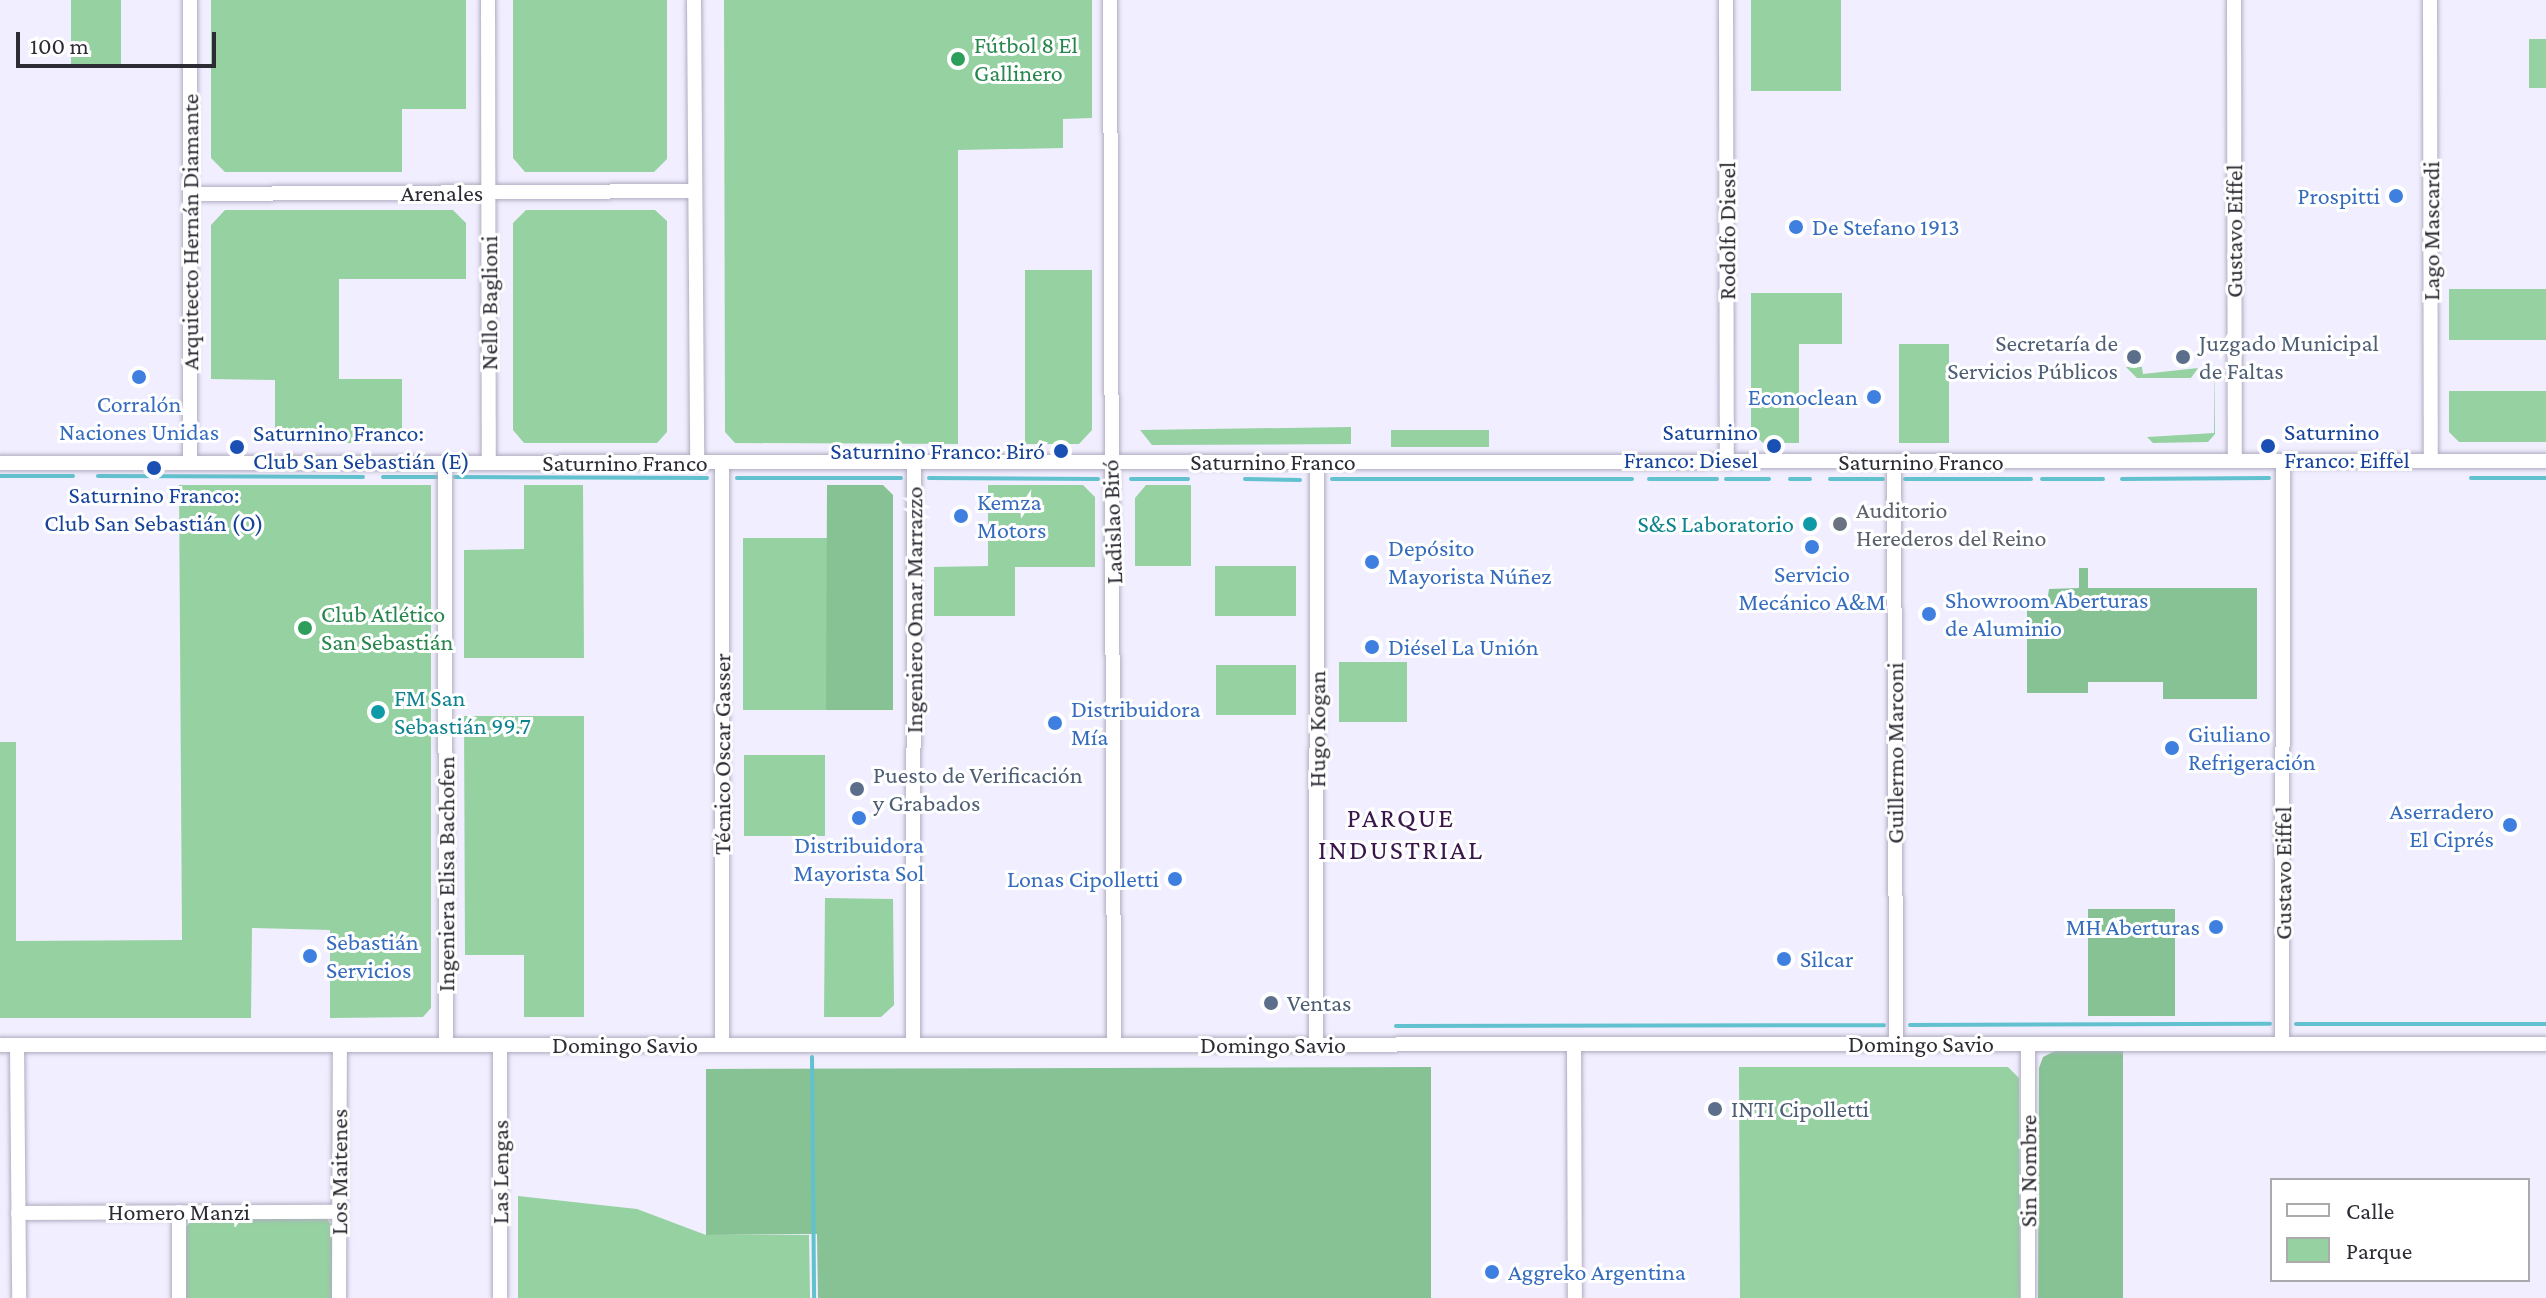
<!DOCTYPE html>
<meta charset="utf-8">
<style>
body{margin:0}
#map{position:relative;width:2546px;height:1298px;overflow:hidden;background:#f1eeff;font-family:"Crimson Pro",serif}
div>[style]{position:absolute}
.green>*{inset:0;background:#96d1a2;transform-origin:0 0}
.forest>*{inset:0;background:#86c293;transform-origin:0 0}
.stream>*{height:4px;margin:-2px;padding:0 2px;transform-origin:2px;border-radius:2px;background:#62c1ce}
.roads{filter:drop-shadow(0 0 2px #b0acc0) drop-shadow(0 0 2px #b0acc0)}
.minor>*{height:14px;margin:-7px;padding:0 7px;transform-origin:7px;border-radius:7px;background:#fff}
.dots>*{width:22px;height:22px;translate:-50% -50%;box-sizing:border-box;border:4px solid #fff;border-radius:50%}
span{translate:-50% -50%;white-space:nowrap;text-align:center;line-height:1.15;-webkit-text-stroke:6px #fff;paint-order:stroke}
.leisure-label{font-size:24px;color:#27864d}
.left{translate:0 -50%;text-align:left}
.street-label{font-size:24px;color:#2d2b33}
.shop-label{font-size:24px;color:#366cbe}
.right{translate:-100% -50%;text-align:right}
.service-label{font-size:24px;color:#4e5e75}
.transit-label{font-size:24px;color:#164399}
.worship-label{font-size:24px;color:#5b616d}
.culture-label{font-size:24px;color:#0d838f}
.quarter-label{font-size:28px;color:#3a164c;letter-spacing:2px}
.legend{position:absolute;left:2270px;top:1178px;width:260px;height:104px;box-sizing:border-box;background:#fff;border:2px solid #abaaad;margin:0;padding:10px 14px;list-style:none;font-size:24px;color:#2d2b33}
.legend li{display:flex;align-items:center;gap:16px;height:40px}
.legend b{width:40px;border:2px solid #abaaad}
.scale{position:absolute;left:16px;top:32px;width:200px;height:36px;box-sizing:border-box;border:4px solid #2d2b33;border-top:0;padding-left:10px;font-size:24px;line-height:28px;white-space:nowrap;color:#2d2b33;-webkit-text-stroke:6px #fff;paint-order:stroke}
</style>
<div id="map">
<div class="green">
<div style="left:71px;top:0;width:50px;height:65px"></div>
<div style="clip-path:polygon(211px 0,466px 0,466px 109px,402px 109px,402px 172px,225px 172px,211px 158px)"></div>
<div style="clip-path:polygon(513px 0,667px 0,667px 159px,654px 172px,525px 172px,513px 158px)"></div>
<div style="clip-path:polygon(724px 0,1092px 0,1092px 118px,1063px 119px,1063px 148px,958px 150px,958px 444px,735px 443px,725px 432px)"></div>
<div style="left:1751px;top:0;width:90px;height:91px"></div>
<div style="left:2529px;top:39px;width:17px;height:49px"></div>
<div style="clip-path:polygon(225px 210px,453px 210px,466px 223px,466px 279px,339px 279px,339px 379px,402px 379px,402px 443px,275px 443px,275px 380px,211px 379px,211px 225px)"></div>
<div style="clip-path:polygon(526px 210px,655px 210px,667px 221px,667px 432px,657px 443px,524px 443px,513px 430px,513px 223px)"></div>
<div style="clip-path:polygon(1025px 270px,1092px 270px,1092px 430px,1079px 444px,1025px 444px)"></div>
<div style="left:2546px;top:289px;width:51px;height:97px;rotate:90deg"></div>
<div style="clip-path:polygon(1751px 293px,1842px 293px,1842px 344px,1799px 344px,1799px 443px,1763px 443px,1751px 431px)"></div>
<div style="left:1899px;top:344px;width:50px;height:99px"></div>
<div style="clip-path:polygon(2215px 358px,2215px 434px,2208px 442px,2153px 443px,2147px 437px,2214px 433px)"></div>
<div style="clip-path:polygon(2126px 367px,2142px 367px,2143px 374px,2198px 368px,2191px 378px,2137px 378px)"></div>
<div style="clip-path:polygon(2449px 391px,2546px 391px,2546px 442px,2459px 442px,2449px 432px)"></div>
<div style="clip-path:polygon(1351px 427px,1351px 444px,1152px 445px,1140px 430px)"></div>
<div style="left:1391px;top:430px;width:98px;height:17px"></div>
<div style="clip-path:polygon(179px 485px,431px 485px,431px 1008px,423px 1017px,330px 1018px,330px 930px,252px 928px,251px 1018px,0 1018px,0 742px,16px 742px,16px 941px,182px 940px)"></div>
<div style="clip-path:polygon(524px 485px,583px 485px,584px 658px,464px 658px,464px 550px,524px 549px)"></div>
<div style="clip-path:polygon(988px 485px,1083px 485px,1095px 497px,1095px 567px,1015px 567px,1015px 616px,934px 616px,934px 567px,988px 566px)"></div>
<div style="clip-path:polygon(1146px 485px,1191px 485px,1191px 566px,1135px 566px,1135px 498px)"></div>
<div style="left:743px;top:538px;width:84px;height:172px"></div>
<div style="left:1215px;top:566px;width:81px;height:50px"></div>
<div style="left:1339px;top:662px;width:68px;height:60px"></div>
<div style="left:1296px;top:665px;width:50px;height:80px;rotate:90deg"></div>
<div style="clip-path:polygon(464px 716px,584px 716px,584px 1017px,524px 1017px,524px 955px,465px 955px)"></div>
<div style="left:744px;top:755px;width:81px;height:81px"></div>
<div style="clip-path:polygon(825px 898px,893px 899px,894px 1005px,881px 1017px,824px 1017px)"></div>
<div style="clip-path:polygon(1739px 1067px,2008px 1067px,2019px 1078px,2020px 1298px,1740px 1298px)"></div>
<div style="clip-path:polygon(518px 1196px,637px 1209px,706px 1235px,809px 1235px,810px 1298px,518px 1298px)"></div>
<div style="clip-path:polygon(193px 1219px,327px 1219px,333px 1227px,333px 1298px,186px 1298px,186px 1227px)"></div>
</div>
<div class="forest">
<div style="clip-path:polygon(827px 485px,883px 485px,893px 495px,893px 710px,826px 710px)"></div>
<div style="clip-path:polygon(2079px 568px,2088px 568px,2088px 588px,2257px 588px,2257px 699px,2163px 699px,2163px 682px,2088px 682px,2088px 693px,2027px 693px,2027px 602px,2048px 596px,2049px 589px,2079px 588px)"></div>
<div style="left:2088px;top:909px;width:87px;height:107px"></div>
<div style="clip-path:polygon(2055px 1051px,2123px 1051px,2123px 1298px,2038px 1298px,2039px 1068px,2043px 1057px)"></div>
<div style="clip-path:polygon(1431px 1067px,1431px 1298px,818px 1298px,817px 1234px,706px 1235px,706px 1069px)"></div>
</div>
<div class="stream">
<div style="left:0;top:476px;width:73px"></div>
<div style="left:98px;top:476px;width:265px;rotate:0.2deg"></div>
<div style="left:383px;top:477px;width:54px"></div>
<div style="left:455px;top:477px;width:252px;rotate:0.2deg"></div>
<div style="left:737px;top:478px;width:164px"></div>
<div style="left:929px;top:478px;width:169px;rotate:0.3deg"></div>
<div style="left:2471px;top:478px;width:75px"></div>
<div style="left:1131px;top:479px;width:57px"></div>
<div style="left:1245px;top:479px;width:55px;rotate:1deg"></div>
<div style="left:1332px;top:479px;width:300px"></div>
<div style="left:1649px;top:479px;width:68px"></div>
<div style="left:1726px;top:479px;width:43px"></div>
<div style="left:1790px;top:479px;width:20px"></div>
<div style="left:1830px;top:479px;width:53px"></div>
<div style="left:1905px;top:479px;width:126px"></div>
<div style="left:2042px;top:479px;width:61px"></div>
<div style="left:2122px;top:479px;width:147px;rotate:-0.4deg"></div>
<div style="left:2296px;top:1024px;width:250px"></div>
<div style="left:1910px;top:1025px;width:360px;rotate:-0.2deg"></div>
<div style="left:1396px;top:1026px;width:488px;rotate:-0.1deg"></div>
<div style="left:812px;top:1057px;width:241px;rotate:89.5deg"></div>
</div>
<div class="roads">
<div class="minor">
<div style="left:190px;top:0;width:463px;rotate:90deg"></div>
<div style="left:488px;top:0;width:463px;rotate:89.9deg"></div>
<div style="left:694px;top:0;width:463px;rotate:89.6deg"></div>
<div style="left:1110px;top:0;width:1045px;rotate:89.78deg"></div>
<div style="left:1726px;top:0;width:462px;rotate:89.9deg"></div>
<div style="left:2234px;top:0;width:461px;rotate:89.9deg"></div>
<div style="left:2430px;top:0;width:461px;rotate:89.9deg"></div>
<div style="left:190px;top:194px;width:505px;rotate:-0.34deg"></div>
<div style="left:1894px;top:462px;width:582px;rotate:89.8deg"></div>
<div style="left:0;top:463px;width:2546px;rotate:-0.05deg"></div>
<div style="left:445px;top:463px;width:582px;rotate:89.9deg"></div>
<div style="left:2028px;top:1044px;width:254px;rotate:90deg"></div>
<div style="left:2282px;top:1044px;width:583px;rotate:-89.9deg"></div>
<div style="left:0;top:1045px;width:2546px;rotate:-0.02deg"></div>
<div style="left:17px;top:1045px;width:253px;rotate:89.5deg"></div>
<div style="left:500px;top:1045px;width:253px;rotate:90deg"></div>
<div style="left:722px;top:1045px;width:582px;rotate:-90deg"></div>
<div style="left:913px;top:1045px;width:582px;rotate:-89.9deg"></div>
<div style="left:1316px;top:1045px;width:583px;rotate:-89.9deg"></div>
<div style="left:1574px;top:1045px;width:253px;rotate:89.8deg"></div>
<div style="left:179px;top:1212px;width:86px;rotate:90deg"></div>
<div style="left:18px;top:1213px;width:321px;rotate:-0.2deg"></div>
<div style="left:339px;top:1298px;width:253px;rotate:-89.8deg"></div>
</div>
</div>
<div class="dots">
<div style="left:958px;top:59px;background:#2e9e5b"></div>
<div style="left:2396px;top:196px;background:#3f7fe0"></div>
<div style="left:1796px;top:227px;background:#3f7fe0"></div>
<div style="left:2134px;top:357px;background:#5c6f8a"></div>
<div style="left:2183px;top:357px;background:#5c6f8a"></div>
<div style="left:139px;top:377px;background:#3f7fe0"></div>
<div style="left:1874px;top:397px;background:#3f7fe0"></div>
<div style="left:1774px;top:446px;background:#1a4fb4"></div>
<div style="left:2268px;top:446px;background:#1a4fb4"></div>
<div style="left:237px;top:447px;background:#1a4fb4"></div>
<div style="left:1061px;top:451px;background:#1a4fb4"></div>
<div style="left:154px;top:468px;background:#1a4fb4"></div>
<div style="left:961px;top:516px;background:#3f7fe0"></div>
<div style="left:1810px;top:524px;background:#0f9aa8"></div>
<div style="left:1840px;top:524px;background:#6b7280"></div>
<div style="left:1812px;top:547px;background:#3f7fe0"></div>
<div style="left:1372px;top:562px;background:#3f7fe0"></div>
<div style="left:1929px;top:614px;background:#3f7fe0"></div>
<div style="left:305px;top:628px;background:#2e9e5b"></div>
<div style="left:1372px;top:647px;background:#3f7fe0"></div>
<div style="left:378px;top:712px;background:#0f9aa8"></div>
<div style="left:1055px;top:723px;background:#3f7fe0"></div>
<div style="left:2172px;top:748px;background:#3f7fe0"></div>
<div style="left:857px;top:789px;background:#5c6f8a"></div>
<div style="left:859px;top:818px;background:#3f7fe0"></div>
<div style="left:2510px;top:825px;background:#3f7fe0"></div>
<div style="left:1175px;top:879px;background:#3f7fe0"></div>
<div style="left:2216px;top:927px;background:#3f7fe0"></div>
<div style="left:310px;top:956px;background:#3f7fe0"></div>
<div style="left:1784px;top:959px;background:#3f7fe0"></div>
<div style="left:1271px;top:1003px;background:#5c6f8a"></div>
<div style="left:1715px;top:1109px;background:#5c6f8a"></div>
<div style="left:1492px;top:1272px;background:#3f7fe0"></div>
</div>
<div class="leisure-label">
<span class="left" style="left:974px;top:59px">Fútbol 8 El<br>Gallinero</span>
<span class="left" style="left:321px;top:628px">Club Atlético<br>San Sebastián</span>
</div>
<div class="street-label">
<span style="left:442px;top:193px">Arenales</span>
<span style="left:1727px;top:231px;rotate:-90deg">Rodolfo Diesel</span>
<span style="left:2234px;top:231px;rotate:-90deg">Gustavo Eiffel</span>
<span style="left:2431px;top:231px;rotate:-90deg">Lago Mascardi</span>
<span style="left:190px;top:232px;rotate:-90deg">Arquitecto Hernán Diamante</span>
<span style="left:489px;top:303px;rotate:-90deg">Nello Baglioni</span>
<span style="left:1273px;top:462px">Saturnino Franco</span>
<span style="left:1921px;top:462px">Saturnino Franco</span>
<span style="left:625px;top:463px">Saturnino Franco</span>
<span style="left:1112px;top:522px;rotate:-92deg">Ladislao Biró</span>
<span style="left:914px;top:610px;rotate:-90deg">Ingeniero Omar Marrazzo</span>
<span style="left:1317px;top:729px;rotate:-90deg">Hugo Kogan</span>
<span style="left:1895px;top:753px;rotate:-90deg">Guillermo Marconi</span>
<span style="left:722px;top:754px;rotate:-90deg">Técnico Oscar Gasser</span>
<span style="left:2283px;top:873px;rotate:-90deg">Gustavo Eiffel</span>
<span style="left:446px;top:874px;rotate:-90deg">Ingeniera Elisa Bachofen</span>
<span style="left:1921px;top:1044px">Domingo Savio</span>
<span style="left:625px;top:1045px">Domingo Savio</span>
<span style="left:1273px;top:1045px">Domingo Savio</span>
<span style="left:2028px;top:1171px;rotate:-90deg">Sin Nombre</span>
<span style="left:339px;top:1172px;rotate:-90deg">Los Maitenes</span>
<span style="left:500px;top:1172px;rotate:-90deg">Las Lengas</span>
<span style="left:179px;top:1212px">Homero Manzi</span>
</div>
<div class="shop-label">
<span class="right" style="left:2380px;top:196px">Prospitti</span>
<span class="left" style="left:1812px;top:227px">De Stefano 1913</span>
<span class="right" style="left:1858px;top:397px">Econoclean</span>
<span style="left:139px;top:418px">Corralón<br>Naciones Unidas</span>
<span class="left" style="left:977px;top:516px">Kemza<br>Motors</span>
<span class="left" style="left:1388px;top:562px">Depósito<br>Mayorista Núñez</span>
<span style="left:1812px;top:588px">Servicio<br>Mecánico A&amp;M</span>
<span class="left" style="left:1945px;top:614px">Showroom Aberturas<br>de Aluminio</span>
<span class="left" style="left:1388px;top:647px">Diésel La Unión</span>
<span class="left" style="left:1071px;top:723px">Distribuidora<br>Mía</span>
<span class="left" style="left:2188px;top:748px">Giuliano<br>Refrigeración</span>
<span class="right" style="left:2494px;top:825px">Aserradero<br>El Ciprés</span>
<span style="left:859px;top:859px">Distribuidora<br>Mayorista Sol</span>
<span class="right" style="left:1159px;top:879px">Lonas Cipolletti</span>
<span class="right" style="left:2200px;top:927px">MH Aberturas</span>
<span class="left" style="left:326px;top:956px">Sebastián<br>Servicios</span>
<span class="left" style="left:1800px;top:959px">Silcar</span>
<span class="left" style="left:1508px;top:1272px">Aggreko Argentina</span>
</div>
<div class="service-label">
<span class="right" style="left:2118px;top:357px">Secretaría de<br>Servicios Públicos</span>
<span class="left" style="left:2199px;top:357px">Juzgado Municipal<br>de Faltas</span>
<span class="left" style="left:873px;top:789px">Puesto de Verificación<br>y Grabados</span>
<span class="left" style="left:1287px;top:1003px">Ventas</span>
<span class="left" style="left:1731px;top:1109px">INTI Cipolletti</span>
</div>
<div class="transit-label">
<span class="right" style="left:1758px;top:446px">Saturnino<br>Franco: Diesel</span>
<span class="left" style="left:2284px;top:446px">Saturnino<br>Franco: Eiffel</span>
<span class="left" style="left:253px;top:447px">Saturnino Franco:<br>Club San Sebastián (E)</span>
<span class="right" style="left:1045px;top:451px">Saturnino Franco: Biró</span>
<span style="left:154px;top:509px">Saturnino Franco:<br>Club San Sebastián (O)</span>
</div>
<div class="worship-label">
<span class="left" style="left:1856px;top:524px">Auditorio<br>Herederos del Reino</span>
</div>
<div class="culture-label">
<span class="right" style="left:1794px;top:524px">S&amp;S Laboratorio</span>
<span class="left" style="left:394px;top:712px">FM San<br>Sebastián 99.7</span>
</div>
<div class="quarter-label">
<span style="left:1401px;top:834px">PARQUE<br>INDUSTRIAL</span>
</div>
<ul class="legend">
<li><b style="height:10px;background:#fff"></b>Calle</li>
<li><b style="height:22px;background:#96d1a2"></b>Parque</li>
</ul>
<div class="scale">100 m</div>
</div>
